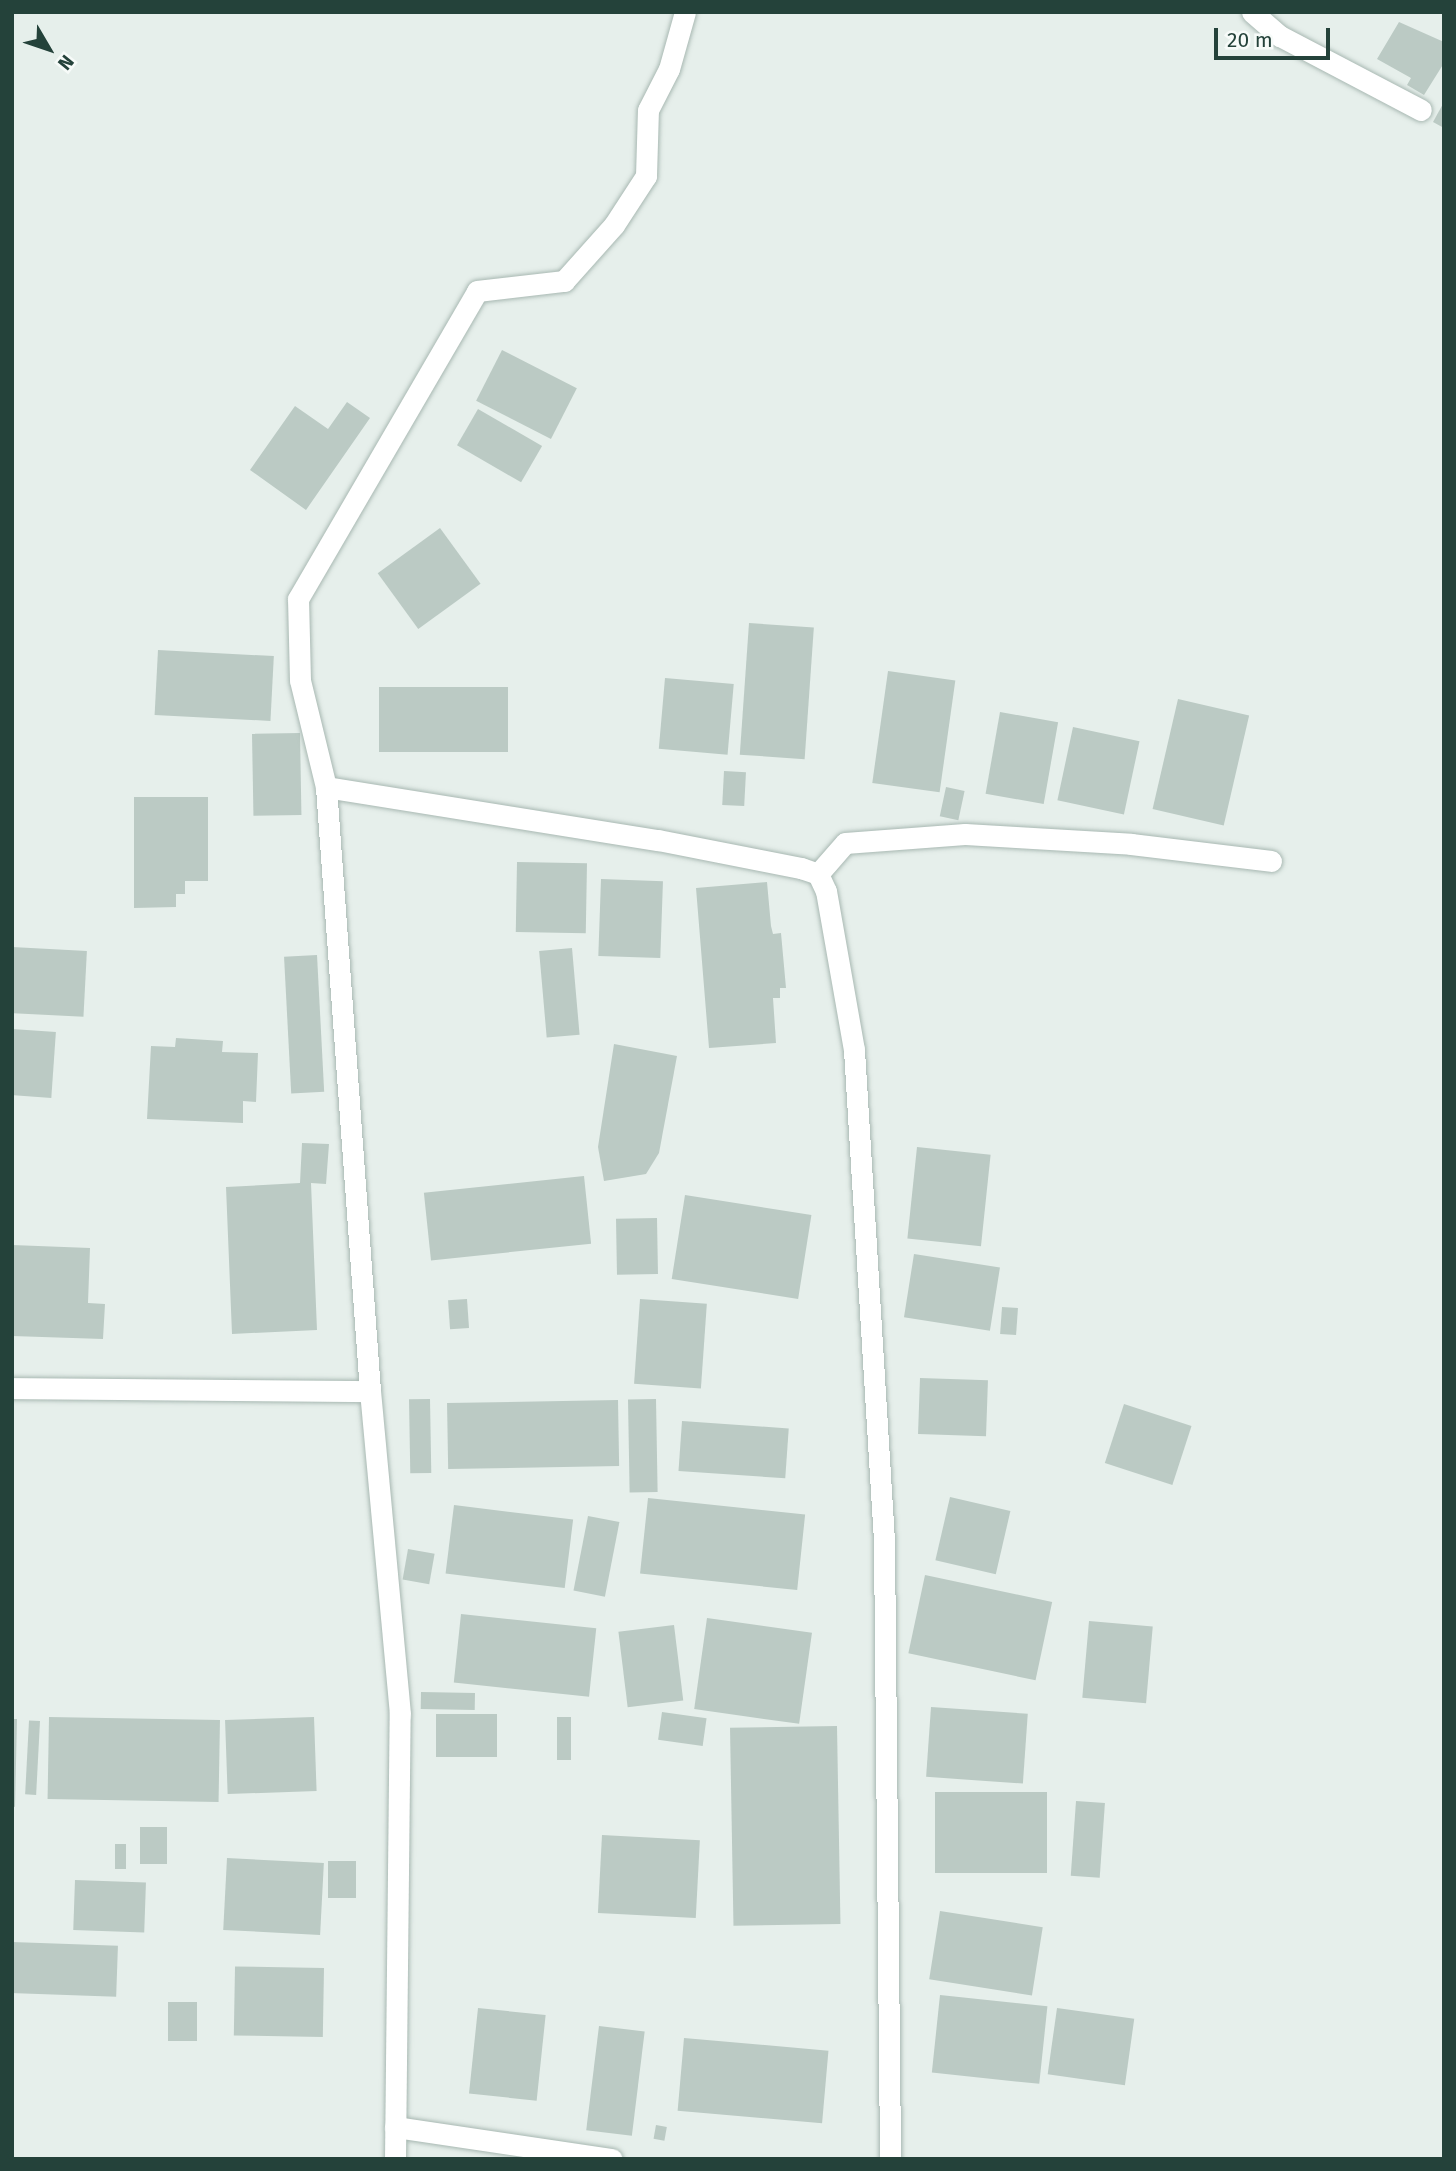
<!DOCTYPE html>
<style>
body{margin:0}
#map{position:relative;width:1456px;height:2171px;overflow:hidden;background:#e6efeb;font-family:"Fira Sans",sans-serif}
div>[style]{position:absolute}
.building>*{inset:0;background:#bbcac4;transform-origin:0 0}
.roads{filter:drop-shadow(0 0 2px #a8b8b2) drop-shadow(0 0 2px #a8b8b2)}
.minor>*{height:21px;margin:-10.5px;padding:0 10.5px;transform-origin:10.5px;border-radius:10.5px;background:#fff}
span{translate:-50% -50%;white-space:nowrap;text-align:center;line-height:1.15;-webkit-text-stroke:5px #f7fbf9;paint-order:stroke}
.frame{position:absolute;inset:0;border:14px solid #24423a;pointer-events:none}
.north{position:absolute;left:14px;top:14px;width:70px;height:70px;-webkit-text-stroke:5px #f7fbf9;paint-order:stroke;rotate:129deg;font-size:19px;font-weight:700;line-height:28px;text-align:center;color:#24423a}
.north::after{content:'';display:block;margin:auto;width:24px;height:32px;background:#24423a;clip-path:polygon(50% 0,100% 100%,50% 72%,0 100%)}
.scale{position:absolute;left:1214px;top:28px;width:116px;height:32px;box-sizing:border-box;border:4px solid #24423a;border-top:0;padding-left:9px;font-size:21px;line-height:24px;white-space:nowrap;color:#24423a;-webkit-text-stroke:5px #f7fbf9;paint-order:stroke}
</style>
<div id="map">
<div class="building">
<div style="clip-path:polygon(1399px 22px,1444px 42px,1444px 63px,1424px 95px,1407px 85px,1411px 78px,1377px 59px)"></div>
<div style="clip-path:polygon(1444px 102px,1444px 128px,1433px 122px)"></div>
<div style="left:502px;top:350px;width:84px;height:57px;rotate:27deg"></div>
<div style="clip-path:polygon(347px 402px,370px 418px,306px 510px,250px 470px,295px 406px,328px 429px)"></div>
<div style="left:478px;top:409px;width:74px;height:42px;rotate:30deg"></div>
<div style="left:440px;top:528px;width:69px;height:77px;rotate:54deg"></div>
<div style="left:749px;top:623px;width:65px;height:132px;rotate:4deg"></div>
<div style="left:158px;top:650px;width:116px;height:65px;rotate:3deg"></div>
<div style="left:888px;top:671px;width:68px;height:113px;rotate:8deg"></div>
<div style="left:665px;top:678px;width:69px;height:71px;rotate:5deg"></div>
<div style="left:508px;top:687px;width:65px;height:129px;rotate:90deg"></div>
<div style="left:1178px;top:699px;width:73px;height:113px;rotate:13deg"></div>
<div style="left:1000px;top:712px;width:59px;height:83px;rotate:10deg"></div>
<div style="left:1073px;top:727px;width:68px;height:75px;rotate:12deg"></div>
<div style="left:300px;top:733px;width:82px;height:48px;rotate:89deg"></div>
<div style="left:724px;top:771px;width:22px;height:34px;rotate:3deg"></div>
<div style="left:946px;top:787px;width:19px;height:30px;rotate:12deg"></div>
<div style="clip-path:polygon(134px 797px,208px 797px,208px 881px,185px 881px,185px 894px,176px 894px,176px 907px,134px 908px)"></div>
<div style="left:517px;top:862px;width:70px;height:70px;rotate:1deg"></div>
<div style="left:601px;top:879px;width:62px;height:77px;rotate:2deg"></div>
<div style="clip-path:polygon(767px 882px,771px 926px,773px 934px,781px 933px,786px 988px,780px 988px,780px 998px,773px 998px,776px 1043px,709px 1048px,696px 888px)"></div>
<div style="left:12px;top:947px;width:75px;height:66px;rotate:3deg"></div>
<div style="left:572px;top:948px;width:87px;height:33px;rotate:85deg"></div>
<div style="left:317px;top:955px;width:137px;height:33px;rotate:87deg"></div>
<div style="left:12px;top:1029px;width:44px;height:66px;rotate:4deg"></div>
<div style="clip-path:polygon(176px 1038px,223px 1041px,222px 1052px,258px 1053px,256px 1102px,243px 1101px,243px 1123px,147px 1119px,151px 1046px,175px 1047px)"></div>
<div style="clip-path:polygon(614px 1044px,677px 1056px,659px 1153px,646px 1174px,604px 1181px,598px 1147px)"></div>
<div style="clip-path:polygon(302px 1143px,329px 1144px,326px 1184px,311px 1183px,317px 1330px,232px 1334px,226px 1187px,300px 1183px)"></div>
<div style="left:917px;top:1147px;width:74px;height:92px;rotate:6deg"></div>
<div style="left:584px;top:1176px;width:68px;height:161px;rotate:84deg"></div>
<div style="left:685px;top:1195px;width:128px;height:85px;rotate:9deg"></div>
<div style="left:657px;top:1218px;width:56px;height:41px;rotate:89deg"></div>
<div style="clip-path:polygon(12px 1245px,90px 1248px,88px 1303px,105px 1304px,103px 1339px,12px 1336px)"></div>
<div style="left:914px;top:1254px;width:87px;height:64px;rotate:9deg"></div>
<div style="left:467px;top:1299px;width:29px;height:19px;rotate:86deg"></div>
<div style="left:640px;top:1299px;width:67px;height:85px;rotate:4deg"></div>
<div style="left:1002px;top:1307px;width:16px;height:27px;rotate:4deg"></div>
<div style="left:920px;top:1378px;width:68px;height:56px;rotate:2deg"></div>
<div style="left:430px;top:1399px;width:74px;height:21px;rotate:89deg"></div>
<div style="left:656px;top:1399px;width:93px;height:28px;rotate:89deg"></div>
<div style="left:618px;top:1400px;width:66px;height:171px;rotate:89deg"></div>
<div style="left:1124px;top:1404px;width:71px;height:62px;rotate:18deg"></div>
<div style="left:682px;top:1421px;width:107px;height:50px;rotate:4deg"></div>
<div style="left:950px;top:1497px;width:62px;height:65px;rotate:13deg"></div>
<div style="left:648px;top:1498px;width:158px;height:76px;rotate:6deg"></div>
<div style="left:454px;top:1505px;width:120px;height:69px;rotate:7deg"></div>
<div style="left:588px;top:1516px;width:32px;height:76px;rotate:11deg"></div>
<div style="left:408px;top:1549px;width:27px;height:31px;rotate:10deg"></div>
<div style="left:925px;top:1575px;width:130px;height:80px;rotate:12deg"></div>
<div style="left:461px;top:1614px;width:136px;height:69px;rotate:6deg"></div>
<div style="left:707px;top:1618px;width:106px;height:92px;rotate:8deg"></div>
<div style="left:1089px;top:1621px;width:64px;height:77px;rotate:5deg"></div>
<div style="left:674px;top:1625px;width:76px;height:56px;rotate:83deg"></div>
<div style="left:421px;top:1692px;width:54px;height:17px;rotate:1deg"></div>
<div style="left:931px;top:1707px;width:97px;height:70px;rotate:4deg"></div>
<div style="left:662px;top:1712px;width:45px;height:28px;rotate:8deg"></div>
<div style="left:497px;top:1714px;width:43px;height:61px;rotate:90deg"></div>
<div style="left:49px;top:1717px;width:171px;height:82px;rotate:1deg"></div>
<div style="left:314px;top:1717px;width:74px;height:89px;rotate:88deg"></div>
<div style="left:557px;top:1717px;width:14px;height:43px"></div>
<div style="clip-path:polygon(12px 1719px,17px 1719px,15px 1807px,12px 1806px)"></div>
<div style="left:40px;top:1721px;width:74px;height:11px;rotate:93deg"></div>
<div style="left:837px;top:1726px;width:198px;height:107px;rotate:89deg"></div>
<div style="left:935px;top:1792px;width:112px;height:81px"></div>
<div style="left:1076px;top:1801px;width:29px;height:75px;rotate:4deg"></div>
<div style="left:140px;top:1827px;width:27px;height:37px"></div>
<div style="left:602px;top:1835px;width:98px;height:78px;rotate:3deg"></div>
<div style="left:126px;top:1844px;width:25px;height:11px;rotate:90deg"></div>
<div style="left:227px;top:1858px;width:97px;height:72px;rotate:3deg"></div>
<div style="left:328px;top:1861px;width:28px;height:37px"></div>
<div style="left:75px;top:1880px;width:71px;height:50px;rotate:2deg"></div>
<div style="left:940px;top:1911px;width:104px;height:69px;rotate:9deg"></div>
<div style="left:12px;top:1942px;width:106px;height:51px;rotate:2deg"></div>
<div style="left:324px;top:1968px;width:69px;height:89px;rotate:91deg"></div>
<div style="left:940px;top:1995px;width:108px;height:78px;rotate:6deg"></div>
<div style="left:168px;top:2002px;width:29px;height:39px"></div>
<div style="left:478px;top:2008px;width:68px;height:86px;rotate:6deg"></div>
<div style="left:1057px;top:2008px;width:78px;height:67px;rotate:8deg"></div>
<div style="left:599px;top:2026px;width:46px;height:105px;rotate:7deg"></div>
<div style="left:684px;top:2038px;width:145px;height:73px;rotate:5deg"></div>
<div style="left:656px;top:2125px;width:11px;height:14px;rotate:10deg"></div>
</div>
<div class="roads">
<div class="minor">
<div style="left:1252px;top:12px;width:37px;rotate:41deg"></div>
<div style="left:1280px;top:36px;width:159px;rotate:27.7deg"></div>
<div style="left:326px;top:787px;width:336px;rotate:9.1deg"></div>
<div style="left:658px;top:840px;width:146px;rotate:11.1deg"></div>
<div style="left:801px;top:868px;width:18px;rotate:19deg"></div>
<div style="left:818px;top:874px;width:19px;rotate:65deg"></div>
<div style="left:826px;top:891px;width:161px;rotate:80deg"></div>
<div style="left:854px;top:1050px;width:493px;rotate:86.5deg"></div>
<div style="left:884px;top:1542px;width:617px;rotate:89.44deg"></div>
<div style="left:818px;top:874px;width:41px;rotate:-48.9deg"></div>
<div style="left:845px;top:843px;width:120px;rotate:-4.3deg"></div>
<div style="left:965px;top:834px;width:166px;rotate:3.4deg"></div>
<div style="left:1131px;top:844px;width:141px;rotate:6.9deg"></div>
<div style="left:12px;top:1388px;width:358px;rotate:0.5deg"></div>
<div style="left:395px;top:2127px;width:219px;rotate:8.4deg"></div>
<div style="left:395px;top:2159px;width:445px;rotate:-89.4deg"></div>
<div style="left:400px;top:1714px;width:324px;rotate:-95.3deg"></div>
<div style="left:370px;top:1391px;width:606px;rotate:-94.17deg"></div>
<div style="left:326px;top:787px;width:110px;rotate:-103.7deg"></div>
<div style="left:300px;top:680px;width:81px;rotate:-91.4deg"></div>
<div style="left:298px;top:599px;width:356px;rotate:-59.8deg"></div>
<div style="left:477px;top:291px;width:88px;rotate:-6.6deg"></div>
<div style="left:564px;top:281px;width:75px;rotate:-48.2deg"></div>
<div style="left:614px;top:225px;width:59px;rotate:-56.9deg"></div>
<div style="left:646px;top:176px;width:66px;rotate:-88.3deg"></div>
<div style="left:648px;top:110px;width:46px;rotate:-62.9deg"></div>
<div style="left:669px;top:69px;width:59px;rotate:-74.3deg"></div>
</div>
</div>
<div class="frame"></div>
<div class="north">N</div>
<div class="scale">20 m</div>
</div>
